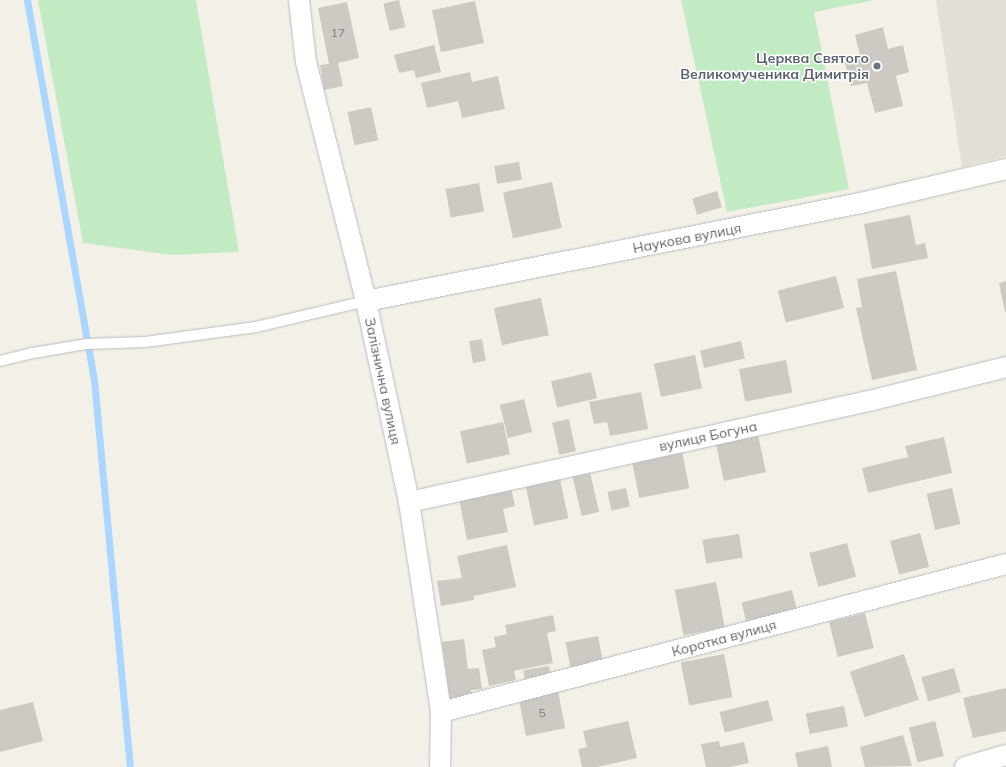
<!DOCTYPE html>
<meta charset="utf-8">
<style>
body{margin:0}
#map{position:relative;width:1006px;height:767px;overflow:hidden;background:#f2f0e7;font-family:Mulish,sans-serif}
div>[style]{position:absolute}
.education>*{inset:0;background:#e2dfd6}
.green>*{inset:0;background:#c2ebc3}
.stream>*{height:7px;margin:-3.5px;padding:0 3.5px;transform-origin:3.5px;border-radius:3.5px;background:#aad7ff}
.building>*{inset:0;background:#cdcac4;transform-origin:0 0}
.roads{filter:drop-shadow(0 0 1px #b9bdc1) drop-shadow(0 0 1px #b9bdc1)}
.lane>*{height:10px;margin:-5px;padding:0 5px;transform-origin:5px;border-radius:5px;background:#fff}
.street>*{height:20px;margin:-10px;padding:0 10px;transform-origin:10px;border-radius:10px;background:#fff}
.dots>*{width:11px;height:11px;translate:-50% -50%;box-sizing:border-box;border:2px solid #fff;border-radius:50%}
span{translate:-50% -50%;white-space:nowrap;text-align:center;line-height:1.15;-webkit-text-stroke:3px #fff;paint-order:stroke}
.number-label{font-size:12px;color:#7a7d80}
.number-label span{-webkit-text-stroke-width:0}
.worship-label{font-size:14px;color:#5b616d;font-weight:700}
.right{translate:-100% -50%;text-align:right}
.street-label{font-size:14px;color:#5e6369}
</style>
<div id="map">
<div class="education">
<div style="clip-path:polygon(936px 0,1006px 0,1006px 156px,962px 167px)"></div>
</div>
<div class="green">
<div style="clip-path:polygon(38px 0,196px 0,239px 252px,172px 255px,83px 243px)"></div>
<div style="clip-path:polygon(681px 0,874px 0,814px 12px,849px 189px,727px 212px)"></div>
</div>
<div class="stream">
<div style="left:27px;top:0;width:386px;rotate:80deg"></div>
<div style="left:94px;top:380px;width:389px;rotate:84.7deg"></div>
</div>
<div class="building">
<div style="left:399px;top:0;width:28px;height:16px;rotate:77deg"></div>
<div style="left:475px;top:1px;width:43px;height:44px;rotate:78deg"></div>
<div style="clip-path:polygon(347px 2px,359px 58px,338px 63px,343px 86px,324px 90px,320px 65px,329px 64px,318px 8px)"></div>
<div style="clip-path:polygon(883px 27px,888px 49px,903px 45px,909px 72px,896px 76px,903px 106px,875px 113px,867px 83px,851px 86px,844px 59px,860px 55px,855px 35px)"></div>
<div style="clip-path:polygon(434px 45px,441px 72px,416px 78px,414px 70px,399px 73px,394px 55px)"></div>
<div style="clip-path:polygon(470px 72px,472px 82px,498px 76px,505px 109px,462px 118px,458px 101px,427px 108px,421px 83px)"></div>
<div style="left:371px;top:107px;width:34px;height:24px;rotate:78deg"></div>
<div style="left:519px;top:162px;width:18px;height:25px;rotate:81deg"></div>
<div style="left:552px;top:182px;width:47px;height:50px;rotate:78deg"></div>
<div style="left:479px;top:183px;width:29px;height:34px;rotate:80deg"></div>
<div style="left:717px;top:191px;width:17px;height:26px;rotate:73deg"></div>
<div style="clip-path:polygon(910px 215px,916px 245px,925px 243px,928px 258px,872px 269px,864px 224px)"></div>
<div style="clip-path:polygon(896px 271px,917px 370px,872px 380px,856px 308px,862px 307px,857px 279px)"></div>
<div style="left:836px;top:276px;width:33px;height:60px;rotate:76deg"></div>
<div style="clip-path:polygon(1006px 281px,1006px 312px,1005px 312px,999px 283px)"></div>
<div style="left:541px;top:298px;width:38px;height:48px;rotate:78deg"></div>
<div style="left:482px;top:339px;width:22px;height:13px;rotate:80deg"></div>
<div style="left:741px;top:341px;width:18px;height:42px;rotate:77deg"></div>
<div style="left:695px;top:355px;width:34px;height:42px;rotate:78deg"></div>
<div style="left:786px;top:360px;width:33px;height:48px;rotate:79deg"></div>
<div style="left:591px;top:372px;width:27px;height:41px;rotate:77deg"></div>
<div style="clip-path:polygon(641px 392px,648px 429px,610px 436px,607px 422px,594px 424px,589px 402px)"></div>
<div style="left:524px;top:399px;width:34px;height:25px;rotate:76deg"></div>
<div style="left:569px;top:419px;width:33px;height:17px;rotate:78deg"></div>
<div style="left:503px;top:422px;width:33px;height:44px;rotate:78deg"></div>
<div style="left:758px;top:435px;width:38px;height:43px;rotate:78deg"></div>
<div style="clip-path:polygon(944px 437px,952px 473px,868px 493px,862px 468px,908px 457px,905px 446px)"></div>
<div style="left:682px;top:451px;width:38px;height:51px;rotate:79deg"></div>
<div style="left:589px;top:468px;width:45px;height:18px;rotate:77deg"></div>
<div style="left:560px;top:479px;width:40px;height:35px;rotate:78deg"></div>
<div style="clip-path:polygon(511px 487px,515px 506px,503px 509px,508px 532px,467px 540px,459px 498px)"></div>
<div style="left:626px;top:488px;width:19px;height:19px;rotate:78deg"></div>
<div style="left:952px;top:488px;width:37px;height:26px;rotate:77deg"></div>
<div style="left:920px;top:533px;width:35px;height:31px;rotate:75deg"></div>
<div style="left:739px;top:534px;width:24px;height:37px;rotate:81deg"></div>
<div style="left:847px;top:543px;width:35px;height:39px;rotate:75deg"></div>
<div style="clip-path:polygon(507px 545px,516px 587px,474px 596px,474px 600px,441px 606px,437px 581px,462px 578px,457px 556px)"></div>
<div style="left:716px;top:582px;width:46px;height:42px;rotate:79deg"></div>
<div style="left:792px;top:590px;width:21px;height:52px;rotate:76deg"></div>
<div style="left:865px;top:613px;width:36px;height:37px;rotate:76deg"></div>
<div style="clip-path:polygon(553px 615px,556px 631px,547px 633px,553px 663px,514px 671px,516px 680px,489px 686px,482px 650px,496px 647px,494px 637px,507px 634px,505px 625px)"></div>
<div style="left:598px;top:636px;width:26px;height:33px;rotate:79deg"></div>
<div style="clip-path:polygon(464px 639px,468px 669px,479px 668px,482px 689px,471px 690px,472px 697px,450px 700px,442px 642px)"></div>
<div style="left:724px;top:654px;width:44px;height:44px;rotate:79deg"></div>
<div style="left:904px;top:654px;width:48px;height:57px;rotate:72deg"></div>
<div style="left:549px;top:666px;width:12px;height:26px;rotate:81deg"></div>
<div style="left:954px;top:668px;width:25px;height:34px;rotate:74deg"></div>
<div style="clip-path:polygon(1006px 688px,1006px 731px,973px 738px,963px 698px)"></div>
<div style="left:558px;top:691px;width:38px;height:40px;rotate:79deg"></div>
<div style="left:768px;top:700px;width:21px;height:50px;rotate:76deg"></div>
<div style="clip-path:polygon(33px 702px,43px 741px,0 752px,0 710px)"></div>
<div style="left:844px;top:706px;width:21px;height:39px;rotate:79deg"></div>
<div style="clip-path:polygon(628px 721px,637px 758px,597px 767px,582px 767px,578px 749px,587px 747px,583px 731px)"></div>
<div style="left:935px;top:721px;width:36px;height:27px;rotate:76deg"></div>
<div style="clip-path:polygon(903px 735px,912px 766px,865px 767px,860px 747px)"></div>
<div style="clip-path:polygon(719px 741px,720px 747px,744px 742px,749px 763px,730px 767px,706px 767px,701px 744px)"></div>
<div style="clip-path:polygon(828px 746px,832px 767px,798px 767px,795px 753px)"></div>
</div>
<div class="roads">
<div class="lane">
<div style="left:0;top:361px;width:34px;rotate:-14deg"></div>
<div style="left:33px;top:353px;width:55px;rotate:-9.5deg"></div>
<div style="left:87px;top:344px;width:58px;rotate:-2deg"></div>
<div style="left:145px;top:342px;width:112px;rotate:-7.7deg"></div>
<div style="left:256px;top:327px;width:113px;rotate:-13.3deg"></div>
</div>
<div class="street">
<div style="left:299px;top:0;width:62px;rotate:83.6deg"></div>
<div style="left:306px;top:62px;width:246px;rotate:75.9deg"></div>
<div style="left:366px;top:301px;width:206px;rotate:77.9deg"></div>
<div style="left:409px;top:502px;width:212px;rotate:81.3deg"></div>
<div style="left:441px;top:712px;width:55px;rotate:91deg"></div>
<div style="left:366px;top:301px;width:505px;rotate:-11.2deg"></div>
<div style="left:861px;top:203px;width:149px;rotate:-13.2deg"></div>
<div style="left:409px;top:502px;width:471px;rotate:-12.4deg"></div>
<div style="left:869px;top:401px;width:141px;rotate:-13.9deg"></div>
<div style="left:441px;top:712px;width:584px;rotate:-14.68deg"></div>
<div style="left:965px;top:767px;width:43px;rotate:-16.3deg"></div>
</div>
</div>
<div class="dots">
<div style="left:877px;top:66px;background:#6b7280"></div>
</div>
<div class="number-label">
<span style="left:338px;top:33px">17</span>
<span style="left:542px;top:713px">5</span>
</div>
<div class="worship-label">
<span class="right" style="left:869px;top:66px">Церква Святого<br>Великомученика Димитрія</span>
</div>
<div class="street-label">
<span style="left:687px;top:238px;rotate:-11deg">Наукова вулиця</span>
<span style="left:383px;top:381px;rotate:78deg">Залізнична вулиця</span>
<span style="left:708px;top:436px;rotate:-12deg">вулиця Богуна</span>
<span style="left:724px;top:638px;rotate:-15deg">Коротка вулиця</span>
</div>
</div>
